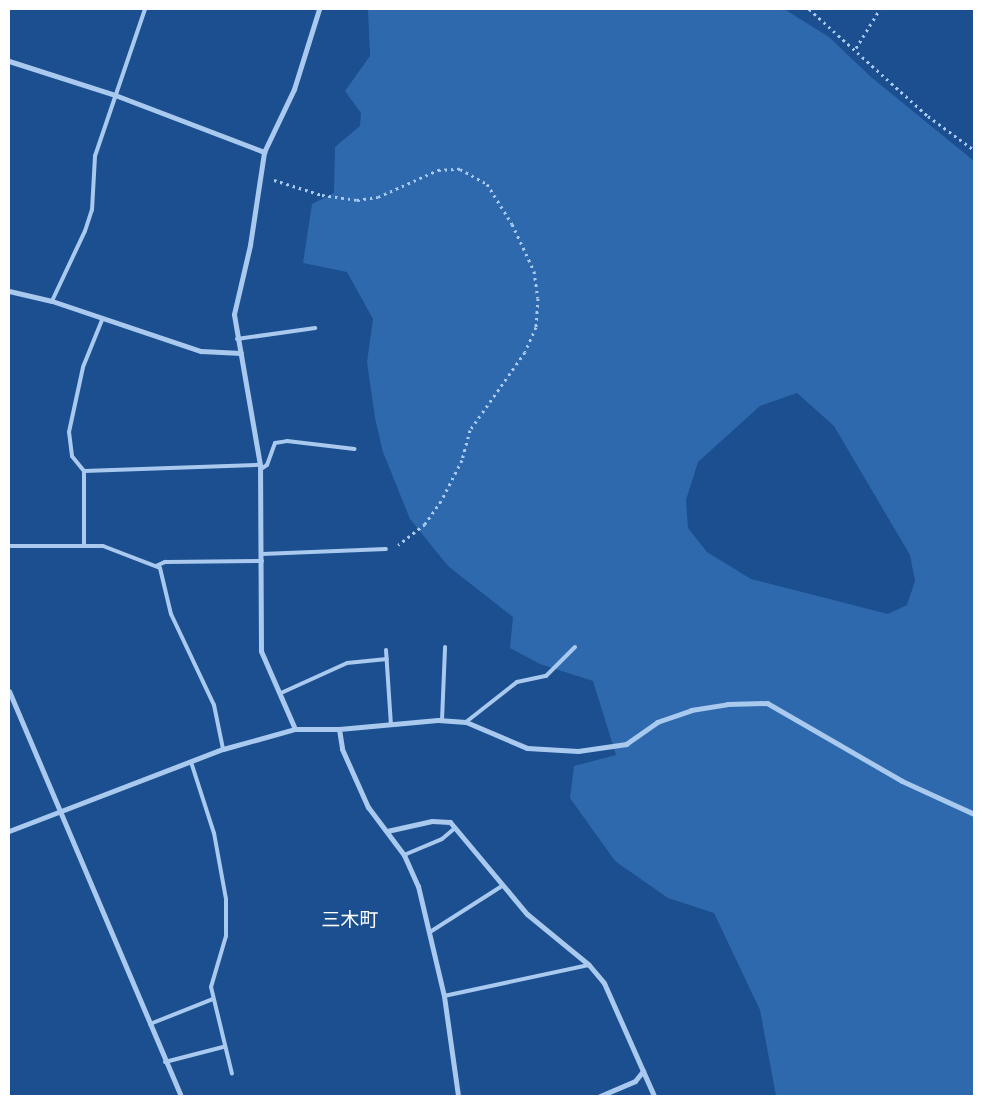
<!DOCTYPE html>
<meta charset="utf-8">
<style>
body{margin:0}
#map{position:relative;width:983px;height:1105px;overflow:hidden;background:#1b4f8f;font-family:Quicksand,"Noto Sans JP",sans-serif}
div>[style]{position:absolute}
.green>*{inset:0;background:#2e69ad}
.path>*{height:3px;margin-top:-1.5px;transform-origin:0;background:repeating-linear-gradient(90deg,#a9c9ee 0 2.5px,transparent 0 6.5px)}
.service>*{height:4px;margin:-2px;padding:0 2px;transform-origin:2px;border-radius:2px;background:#a9c9ee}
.minor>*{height:5px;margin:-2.5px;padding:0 2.5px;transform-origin:2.5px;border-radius:2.5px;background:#a9c9ee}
span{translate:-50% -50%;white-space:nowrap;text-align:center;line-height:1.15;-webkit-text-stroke:4px #1b4f8f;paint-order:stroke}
.quarter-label{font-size:19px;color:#fff}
.frame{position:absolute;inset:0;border:10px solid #fff;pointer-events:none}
</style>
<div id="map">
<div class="green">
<div style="clip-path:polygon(evenodd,368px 9px,784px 9px,829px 37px,871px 77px,974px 161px,974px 1096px,776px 1096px,760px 1010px,714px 913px,668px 898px,615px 861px,570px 798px,574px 766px,616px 755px,593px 681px,540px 664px,510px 648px,513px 617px,448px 566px,410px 519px,383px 452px,375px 418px,367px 362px,373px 319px,347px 272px,303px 263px,312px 204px,334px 193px,335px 147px,360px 126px,361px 113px,345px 91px,370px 56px,368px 9px,797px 393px,834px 426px,910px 555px,915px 581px,907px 605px,888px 614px,751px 579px,707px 552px,688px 528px,686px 500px,698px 462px,760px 406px,797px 393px)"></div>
</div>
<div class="path">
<div style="left:809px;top:9px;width:160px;rotate:42deg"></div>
<div style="left:928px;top:116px;width:57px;rotate:36.5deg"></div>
<div style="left:856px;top:48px;width:46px;rotate:-58.4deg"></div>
<div style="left:274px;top:180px;width:50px;rotate:17.4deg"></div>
<div style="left:322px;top:195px;width:35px;rotate:8deg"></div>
<div style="left:357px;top:200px;width:21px;rotate:-8deg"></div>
<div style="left:378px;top:197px;width:66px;rotate:-24.2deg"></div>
<div style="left:438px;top:170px;width:22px;rotate:-3deg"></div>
<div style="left:460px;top:169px;width:31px;rotate:29deg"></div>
<div style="left:487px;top:184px;width:47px;rotate:58deg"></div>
<div style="left:512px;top:224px;width:52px;rotate:64.9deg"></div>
<div style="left:534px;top:271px;width:27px;rotate:82deg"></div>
<div style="left:538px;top:298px;width:29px;rotate:94deg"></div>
<div style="left:536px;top:327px;width:27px;rotate:114deg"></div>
<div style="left:525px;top:352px;width:95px;rotate:125.2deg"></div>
<div style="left:470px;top:430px;width:31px;rotate:105deg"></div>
<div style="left:462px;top:460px;width:46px;rotate:117.1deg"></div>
<div style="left:441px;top:501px;width:28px;rotate:125deg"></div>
<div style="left:425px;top:524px;width:34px;rotate:142deg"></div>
</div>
<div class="service">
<div style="left:52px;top:301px;width:77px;rotate:-64.8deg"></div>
<div style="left:85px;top:231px;width:22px;rotate:-72deg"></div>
<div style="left:92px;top:210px;width:54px;rotate:-86.8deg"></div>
<div style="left:95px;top:156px;width:155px;rotate:-71.2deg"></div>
<div style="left:237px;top:339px;width:79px;rotate:-8deg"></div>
<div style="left:261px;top:469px;width:7px;rotate:-34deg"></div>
<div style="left:267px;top:465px;width:23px;rotate:-70deg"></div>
<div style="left:275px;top:443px;width:12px;rotate:-9deg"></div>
<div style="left:287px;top:441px;width:68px;rotate:6.7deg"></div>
<div style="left:84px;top:471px;width:176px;rotate:-2deg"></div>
<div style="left:84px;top:545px;width:74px;rotate:-90deg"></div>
<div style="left:84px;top:471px;width:19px;rotate:-129deg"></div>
<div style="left:72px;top:456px;width:24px;rotate:-97deg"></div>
<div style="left:69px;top:432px;width:66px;rotate:-77.8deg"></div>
<div style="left:83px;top:367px;width:51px;rotate:-68deg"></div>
<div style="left:9px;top:546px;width:94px"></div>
<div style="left:103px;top:546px;width:61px;rotate:21.1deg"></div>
<div style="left:160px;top:568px;width:47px;rotate:76.6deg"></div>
<div style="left:171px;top:614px;width:101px;rotate:64.7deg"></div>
<div style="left:214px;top:705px;width:45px;rotate:78.4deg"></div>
<div style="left:262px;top:554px;width:124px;rotate:-2.3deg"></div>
<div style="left:156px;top:566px;width:10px;rotate:-24deg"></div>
<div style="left:165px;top:562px;width:97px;rotate:-0.6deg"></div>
<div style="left:386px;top:650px;width:75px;rotate:86.2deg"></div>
<div style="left:281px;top:693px;width:72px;rotate:-24.4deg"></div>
<div style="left:347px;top:663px;width:40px;rotate:-5.7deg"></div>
<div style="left:442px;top:720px;width:73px;rotate:-87.6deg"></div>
<div style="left:466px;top:722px;width:65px;rotate:-38.1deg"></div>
<div style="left:517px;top:682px;width:30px;rotate:-12deg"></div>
<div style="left:546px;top:676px;width:41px;rotate:-45deg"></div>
<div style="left:191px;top:762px;width:75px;rotate:72.1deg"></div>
<div style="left:214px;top:833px;width:67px;rotate:79.7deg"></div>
<div style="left:226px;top:899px;width:37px;rotate:90deg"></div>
<div style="left:226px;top:936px;width:53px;rotate:106.4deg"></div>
<div style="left:211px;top:987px;width:89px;rotate:76.4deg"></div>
<div style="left:404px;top:855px;width:41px;rotate:-22.8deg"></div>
<div style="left:442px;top:839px;width:17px;rotate:-40deg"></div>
<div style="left:430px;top:932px;width:85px;rotate:-32.6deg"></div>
<div style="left:444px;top:996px;width:148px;rotate:-12.1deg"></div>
<div style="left:150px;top:1024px;width:68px;rotate:-21.6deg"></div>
<div style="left:165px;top:1062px;width:60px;rotate:-14.5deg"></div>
</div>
<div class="minor">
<div style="left:9px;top:61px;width:111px;rotate:17.8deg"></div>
<div style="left:115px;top:95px;width:160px;rotate:20.9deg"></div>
<div style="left:9px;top:291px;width:44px;rotate:13.1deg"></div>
<div style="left:52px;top:301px;width:157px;rotate:18.6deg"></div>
<div style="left:201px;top:351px;width:40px;rotate:2.9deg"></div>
<div style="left:9px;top:691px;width:440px;rotate:67deg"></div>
<div style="left:295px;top:729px;width:85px;rotate:-113.6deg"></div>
<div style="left:261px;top:651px;width:186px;rotate:-90.3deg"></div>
<div style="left:260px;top:465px;width:153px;rotate:-99.8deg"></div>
<div style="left:234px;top:314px;width:71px;rotate:-76.9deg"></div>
<div style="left:250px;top:245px;width:94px;rotate:-81.4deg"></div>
<div style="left:264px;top:152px;width:70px;rotate:-64.5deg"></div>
<div style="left:294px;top:89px;width:84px;rotate:-72.6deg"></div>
<div style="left:339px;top:729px;width:20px;rotate:81deg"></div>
<div style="left:342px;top:749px;width:64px;rotate:65.9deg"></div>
<div style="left:368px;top:807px;width:60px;rotate:53.1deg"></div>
<div style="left:404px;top:855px;width:34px;rotate:66deg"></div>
<div style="left:418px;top:886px;width:113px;rotate:76.7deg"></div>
<div style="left:444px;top:996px;width:101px;rotate:82deg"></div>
<div style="left:9px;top:831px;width:229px;rotate:-21deg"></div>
<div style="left:223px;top:749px;width:75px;rotate:-15.5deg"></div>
<div style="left:295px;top:729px;width:44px"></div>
<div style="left:339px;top:729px;width:99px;rotate:-5.2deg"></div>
<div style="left:438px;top:720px;width:28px;rotate:4deg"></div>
<div style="left:466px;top:722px;width:66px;rotate:23.1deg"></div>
<div style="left:527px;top:748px;width:51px;rotate:3.4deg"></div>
<div style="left:578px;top:751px;width:49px;rotate:-8.3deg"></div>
<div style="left:626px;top:744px;width:38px;rotate:-35deg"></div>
<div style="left:657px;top:722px;width:36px;rotate:-19deg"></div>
<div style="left:691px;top:710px;width:36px;rotate:-9deg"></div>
<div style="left:727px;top:704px;width:40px;rotate:-1.4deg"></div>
<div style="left:767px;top:703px;width:156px;rotate:30deg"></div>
<div style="left:902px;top:781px;width:79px;rotate:24.6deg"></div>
<div style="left:387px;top:831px;width:46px;rotate:-12.5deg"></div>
<div style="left:432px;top:821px;width:18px;rotate:3deg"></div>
<div style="left:450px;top:822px;width:120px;rotate:50.1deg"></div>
<div style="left:527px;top:914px;width:80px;rotate:39.4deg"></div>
<div style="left:589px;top:965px;width:23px;rotate:50deg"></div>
<div style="left:604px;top:983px;width:124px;rotate:66.1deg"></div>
<div style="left:600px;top:1096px;width:38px;rotate:-23deg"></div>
<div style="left:635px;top:1081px;width:13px;rotate:-51deg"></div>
</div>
<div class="quarter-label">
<span style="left:350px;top:920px">三木町</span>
</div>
<div class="frame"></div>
</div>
